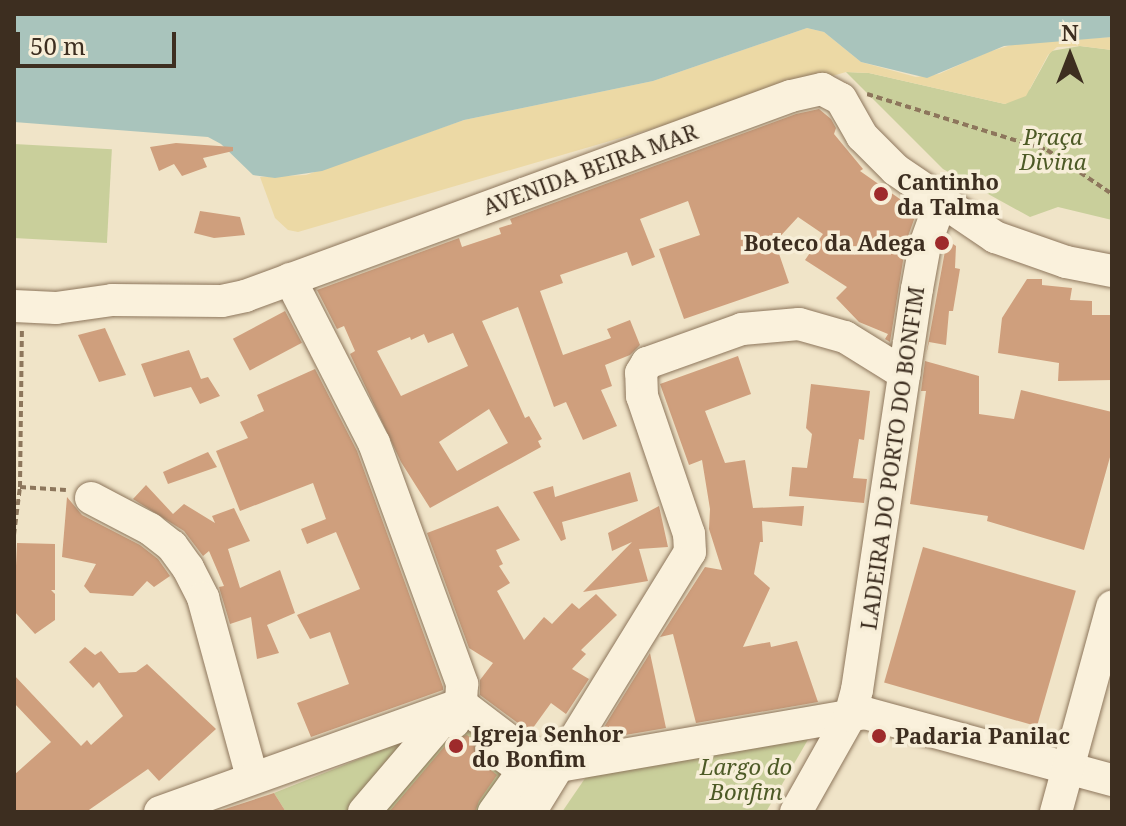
<!DOCTYPE html>
<meta charset="utf-8">
<style>
body{margin:0}
#map{position:relative;width:1126px;height:826px;overflow:hidden;background:#f0e4c8;font-family:"Noto Serif",serif}
div>[style]{position:absolute}
.green>*{inset:0;background:#c9cf9b;transform-origin:0 0}
.sand>*{inset:0;background:#ecd9a5}
.water>*{inset:0;background:#a9c4bc}
.building>*{inset:0;background:#cf9f7d;transform-origin:0 0}
.path>*{height:4px;margin-top:-2px;transform-origin:0;background:repeating-linear-gradient(90deg,#8d765c 0 6px,transparent 0 10px)}
.roads{filter:drop-shadow(0 0 2px #8d765c) drop-shadow(0 0 2px #8d765c)}
.minor>*{height:32px;margin:-16px;padding:0 16px;transform-origin:16px;border-radius:16px;background:#faf1dc}
.dots>*{width:22px;height:22px;translate:-50% -50%;box-sizing:border-box;border:4px solid #f7eed8;border-radius:50%}
span{translate:-50% -50%;white-space:nowrap;text-align:center;line-height:1.15;-webkit-text-stroke:7px #f7eed8;paint-order:stroke}
.park-label{font-size:22px;color:#4d5a26;font-style:italic}
.street-label{font-size:22px;color:#3d2e20}
.poi-label{font-size:22px;color:#3d2e20;font-weight:700}
.left{translate:0 -50%;text-align:left}
.right{translate:-100% -50%;text-align:right}
.frame{position:absolute;inset:0;border:16px solid #3d2e20;pointer-events:none}
.north{position:absolute;left:1030px;top:16px;width:80px;height:80px;-webkit-text-stroke:6px #f7eed8;paint-order:stroke;rotate:0deg;font-size:22px;font-weight:700;line-height:32px;text-align:center;color:#3d2e20}
.north::after{content:'';display:block;margin:auto;width:28px;height:36px;background:#3d2e20;clip-path:polygon(50% 0,100% 100%,50% 72%,0 100%)}
.scale{position:absolute;left:16px;top:32px;width:160px;height:36px;box-sizing:border-box;border:4px solid #3d2e20;border-top:0;padding-left:10px;font-size:24px;line-height:28px;white-space:nowrap;color:#3d2e20;-webkit-text-stroke:6px #f7eed8;paint-order:stroke}
</style>
<div id="map">
<div class="green">
<div style="clip-path:polygon(1080px 46px,1112px 50px,1112px 220px,1058px 207px,1030px 217px,943px 169px,846px 72px,869px 73px,1005px 104px,1030px 89px,1051px 51px)"></div>
<div style="left:14px;top:144px;width:98px;height:94px;rotate:3deg"></div>
<div style="clip-path:polygon(457px 720px,537px 774px,511px 812px,286px 812px,274px 793px)"></div>
<div style="clip-path:polygon(813px 731px,766px 812px,562px 812px,588px 774px)"></div>
</div>
<div class="sand">
<div style="clip-path:polygon(807px 28px,824px 32px,861px 62px,916px 77px,939px 74px,988px 52px,1018px 43px,1112px 37px,1112px 50px,1080px 46px,1057px 47px,1048px 55px,1026px 96px,1005px 104px,869px 73px,846px 72px,298px 232px,288px 230px,275px 218px,260px 177px,306px 175px,464px 120px,653px 81px)"></div>
</div>
<div class="water">
<div style="clip-path:polygon(14px 14px,1112px 14px,1112px 37px,1004px 46px,927px 78px,861px 62px,824px 32px,807px 28px,653px 81px,464px 120px,322px 171px,275px 178px,253px 175px,221px 144px,208px 137px,14px 122px)"></div>
</div>
<div class="building">
<div style="clip-path:polygon(evenodd,819px 109px,831px 119px,836px 128px,834px 134px,863px 169px,860px 171px,917px 211px,906px 242px,890px 342px,885px 339px,888px 334px,859px 322px,836px 298px,847px 287px,805px 260px,823px 234px,798px 217px,775px 242px,789px 283px,684px 319px,659px 249px,700px 235px,688px 201px,640px 219px,655px 257px,632px 266px,627px 252px,560px 275px,563px 283px,540px 291px,563px 355px,611px 338px,607px 329px,630px 320px,640px 345px,630px 355px,605px 365px,612px 386px,601px 390px,617px 426px,583px 440px,566px 402px,554px 407px,518px 307px,482px 321px,525px 418px,529px 416px,542px 439px,538px 441px,541px 447px,430px 508px,401px 462px,350px 354px,355px 351px,344px 326px,337px 329px,317px 290px,459px 238px,462px 247px,501px 234px,499px 228px,512px 224px,510px 219px,796px 114px,819px 109px,453px 333px,468px 366px,401px 396px,377px 351px,410px 337px,411px 340px,424px 334px,428px 343px,453px 333px,819px 109px,489px 409px,508px 443px,457px 471px,439px 442px,489px 409px)"></div>
<div style="clip-path:polygon(176px 143px,233px 147px,233px 151px,203px 158px,207px 167px,182px 176px,174px 164px,159px 171px,150px 147px)"></div>
<div style="clip-path:polygon(200px 211px,240px 217px,245px 235px,214px 238px,194px 233px)"></div>
<div style="clip-path:polygon(947px 240px,956px 246px,955px 268px,960px 269px,953px 311px,949px 311px,946px 345px,929px 342px,926px 355px)"></div>
<div style="clip-path:polygon(1027px 279px,1042px 279px,1042px 285px,1072px 288px,1070px 300px,1092px 301px,1092px 315px,1112px 315px,1112px 380px,1058px 381px,1059px 363px,998px 353px,1002px 318px)"></div>
<div style="left:285px;top:311px;width:36px;height:59px;rotate:62deg"></div>
<div style="clip-path:polygon(105px 328px,126px 375px,99px 382px,78px 335px)"></div>
<div style="clip-path:polygon(189px 350px,201px 379px,208px 377px,220px 396px,200px 404px,191px 387px,154px 397px,141px 364px)"></div>
<div style="clip-path:polygon(738px 356px,751px 394px,705px 411px,725px 463px,745px 460px,753px 508px,804px 506px,802px 526px,762px 521px,763px 542px,760px 542px,754px 574px,770px 588px,743px 647px,770px 642px,771px 647px,797px 641px,818px 702px,696px 723px,673px 634px,660px 637px,705px 567px,722px 570px,709px 529px,710px 509px,702px 460px,689px 465px,660px 384px)"></div>
<div style="clip-path:polygon(925px 361px,979px 376px,979px 414px,1014px 419px,1021px 390px,1112px 412px,1112px 450px,1084px 550px,987px 521px,988px 516px,910px 504px,926px 391px,921px 391px)"></div>
<div style="clip-path:polygon(315px 369px,357px 451px,443px 687px,443px 690px,311px 737px,297px 703px,349px 684px,330px 632px,310px 639px,297px 615px,360px 589px,336px 532px,307px 544px,301px 529px,326px 519px,313px 483px,240px 511px,216px 451px,248px 438px,240px 422px,264px 411px,257px 395px)"></div>
<div style="clip-path:polygon(811px 384px,870px 391px,864px 440px,859px 439px,853px 478px,867px 479px,864px 503px,789px 496px,792px 467px,807px 468px,812px 434px,806px 428px)"></div>
<div style="clip-path:polygon(208px 452px,217px 467px,168px 484px,163px 472px)"></div>
<div style="clip-path:polygon(630px 472px,638px 501px,562px 522px,566px 539px,561px 541px,533px 492px,553px 486px,555px 497px)"></div>
<div style="clip-path:polygon(146px 485px,173px 514px,184px 504px,215px 523px,212px 516px,234px 508px,250px 541px,228px 549px,240px 588px,280px 570px,295px 613px,267px 625px,279px 653px,257px 659px,251px 617px,230px 624px,219px 587px,224px 586px,209px 551px,203px 556px,184px 531px,133px 499px)"></div>
<div style="clip-path:polygon(67px 497px,82px 515px,140px 545px,158px 559px,170px 576px,154px 587px,147px 581px,133px 596px,90px 593px,84px 586px,96px 564px,62px 557px)"></div>
<div style="clip-path:polygon(498px 506px,520px 540px,496px 550px,503px 564px,499px 566px,510px 583px,497px 591px,524px 640px,544px 617px,552px 624px,572px 603px,579px 609px,596px 594px,617px 615px,581px 650px,586px 654px,572px 669px,589px 679px,566px 714px,551px 703px,530px 732px,480px 695px,480px 680px,493px 663px,469px 648px,427px 533px)"></div>
<div style="clip-path:polygon(659px 506px,668px 547px,639px 549px,648px 581px,583px 592px,632px 542px,612px 551px,608px 533px)"></div>
<div style="clip-path:polygon(17px 543px,55px 544px,55px 590px,51px 590px,55px 594px,55px 620px,35px 634px,14px 611px)"></div>
<div style="left:923px;top:547px;width:159px;height:141px;rotate:16deg"></div>
<div style="clip-path:polygon(85px 647px,95px 655px,101px 651px,119px 673px,136px 672px,147px 664px,216px 729px,159px 781px,148px 769px,86px 812px,14px 812px,14px 775px,51px 742px,14px 703px,14px 675px,81px 746px,87px 740px,91px 745px,123px 716px,99px 682px,93px 688px,69px 662px)"></div>
<div style="clip-path:polygon(650px 653px,666px 728px,602px 739px,601px 732px)"></div>
<div style="clip-path:polygon(467px 735px,475px 741px,475px 757px,497px 775px,479px 801px,475px 812px,389px 812px,450px 740px)"></div>
<div style="clip-path:polygon(274px 793px,286px 812px,222px 812px,222px 810px)"></div>
</div>
<div class="path">
<div style="left:867px;top:94px;width:189px;rotate:17.3deg"></div>
<div style="left:1047px;top:150px;width:78px;rotate:34.1deg"></div>
<div style="left:20px;top:487px;width:46px;rotate:3.7deg"></div>
<div style="left:14px;top:535px;width:48px;rotate:-82.9deg"></div>
<div style="left:20px;top:487px;width:157px;rotate:-89.3deg"></div>
</div>
<div class="roads">
<div class="minor">
<div style="left:290px;top:279px;width:184px;rotate:62.9deg"></div>
<div style="left:374px;top:443px;width:257px;rotate:69.9deg"></div>
<div style="left:462px;top:684px;width:20px;rotate:93deg"></div>
<div style="left:14px;top:306px;width:42px;rotate:2.7deg"></div>
<div style="left:56px;top:308px;width:57px;rotate:-8.1deg"></div>
<div style="left:112px;top:300px;width:110px;rotate:0.5deg"></div>
<div style="left:222px;top:301px;width:24px;rotate:-12deg"></div>
<div style="left:245px;top:296px;width:581px;rotate:-20.12deg"></div>
<div style="left:791px;top:96px;width:32px;rotate:-13deg"></div>
<div style="left:822px;top:89px;width:21px;rotate:28deg"></div>
<div style="left:841px;top:99px;width:43px;rotate:60.4deg"></div>
<div style="left:862px;top:136px;width:48px;rotate:45deg"></div>
<div style="left:896px;top:170px;width:120px;rotate:34.1deg"></div>
<div style="left:995px;top:237px;width:75px;rotate:19.4deg"></div>
<div style="left:1066px;top:262px;width:47px;rotate:11.1deg"></div>
<div style="left:91px;top:498px;width:67px;rotate:27.7deg"></div>
<div style="left:150px;top:529px;width:28px;rotate:38deg"></div>
<div style="left:172px;top:546px;width:27px;rotate:54deg"></div>
<div style="left:188px;top:568px;width:34px;rotate:63deg"></div>
<div style="left:203px;top:598px;width:186px;rotate:74.7deg"></div>
<div style="left:461px;top:704px;width:73px;rotate:37.2deg"></div>
<div style="left:519px;top:748px;width:44px;rotate:24.2deg"></div>
<div style="left:559px;top:766px;width:311px;rotate:-9.8deg"></div>
<div style="left:865px;top:713px;width:256px;rotate:15.2deg"></div>
<div style="left:492px;top:748px;width:39px;rotate:35deg"></div>
<div style="left:524px;top:770px;width:52px;rotate:125.5deg"></div>
<div style="left:160px;top:812px;width:320px;rotate:-19.7deg"></div>
<div style="left:364px;top:812px;width:126px;rotate:-49.5deg"></div>
<div style="left:446px;top:716px;width:10px;rotate:37deg"></div>
<div style="left:530px;top:812px;width:305px;rotate:-58.4deg"></div>
<div style="left:690px;top:552px;width:18px;rotate:-93deg"></div>
<div style="left:689px;top:534px;width:146px;rotate:-108.8deg"></div>
<div style="left:642px;top:396px;width:23px;rotate:-92deg"></div>
<div style="left:641px;top:373px;width:12px;rotate:-59deg"></div>
<div style="left:647px;top:363px;width:101px;rotate:-19.7deg"></div>
<div style="left:742px;top:329px;width:57px;rotate:-5deg"></div>
<div style="left:799px;top:324px;width:48px;rotate:15.8deg"></div>
<div style="left:845px;top:337px;width:70px;rotate:31.7deg"></div>
<div style="left:796px;top:812px;width:110px;rotate:-60.6deg"></div>
<div style="left:850px;top:716px;width:27px;rotate:-75deg"></div>
<div style="left:857px;top:690px;width:405px;rotate:-81.5deg"></div>
<div style="left:917px;top:289px;width:45px;rotate:-79.7deg"></div>
<div style="left:925px;top:245px;width:47px;rotate:-70deg"></div>
<div style="left:1056px;top:812px;width:213px;rotate:-74.7deg"></div>
</div>
</div>
<div class="dots">
<div style="left:881px;top:194px;background:#9e2a2b"></div>
<div style="left:942px;top:243px;background:#9e2a2b"></div>
<div style="left:879px;top:736px;background:#9e2a2b"></div>
<div style="left:456px;top:746px;background:#9e2a2b"></div>
</div>
<div class="park-label">
<span style="left:1053px;top:149px">Praça<br>Divina</span>
<span style="left:746px;top:779px">Largo do<br>Bonfim</span>
</div>
<div class="street-label">
<span style="left:590px;top:169px;rotate:-20deg">AVENIDA BEIRA MAR</span>
<span style="left:892px;top:458px;rotate:-82deg">LADEIRA DO PORTO DO BONFIM</span>
</div>
<div class="poi-label">
<span class="left" style="left:897px;top:194px">Cantinho<br>da Talma</span>
<span class="right" style="left:926px;top:243px">Boteco da Adega</span>
<span class="left" style="left:472px;top:746px">Igreja Senhor<br>do Bonfim</span>
<span class="left" style="left:895px;top:736px">Padaria Panilac</span>
</div>
<div class="frame"></div>
<div class="north">N</div>
<div class="scale">50 m</div>
</div>
